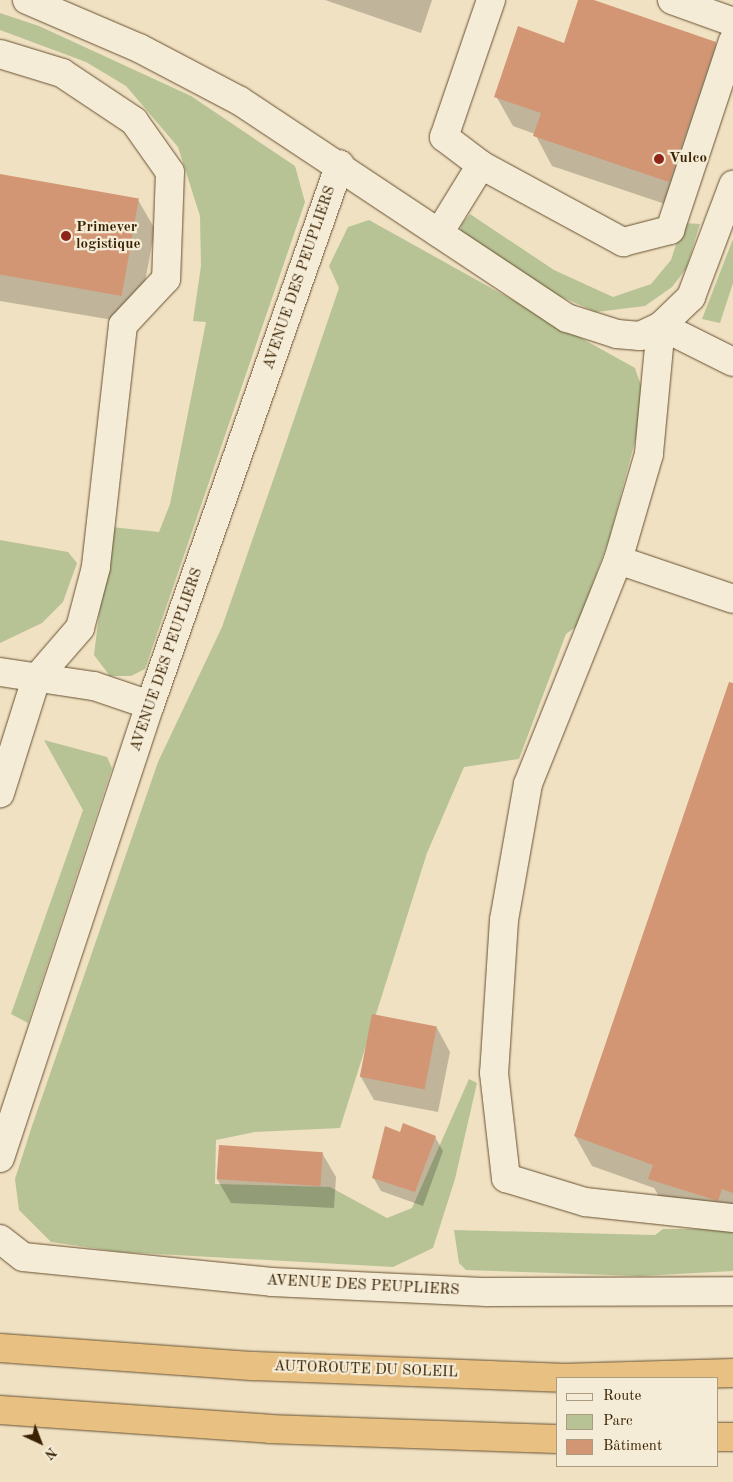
<!DOCTYPE html>
<meta charset="utf-8">
<style>
body{margin:0}
#map{position:relative;width:733px;height:1482px;overflow:hidden;background:#f0e1c2;font-family:"Old Standard TT",serif}
div>[style]{position:absolute}
.green>*{inset:0;background:#b7c395}
.shadow>*{inset:0;background:#0003}
.building>*{inset:0;background:#d39674;transform-origin:0 0}
.roads{filter:drop-shadow(0 0 1px #675131) drop-shadow(0 0 1px #675131)}
.minor>*{height:28px;margin:-14px;padding:0 14px;transform-origin:14px;border-radius:14px;background:#f5ecd7}
.highway>*{height:28px;margin:-14px;padding:0 14px;transform-origin:14px;border-radius:14px;background:#e8c081}
.dots>*{width:14px;height:14px;translate:-50% -50%;box-sizing:border-box;border:2px solid #f5ecd7;border-radius:50%}
span{translate:-50% -50%;white-space:nowrap;text-align:center;line-height:1.15;-webkit-text-stroke:4.5px #f5ecd7;paint-order:stroke}
.poi-label{font-size:15px;color:#392101;font-weight:700}
.left{translate:0 -50%;text-align:left}
.street-label{font-size:15px;color:#392101}
.legend{position:absolute;left:556px;top:1377px;width:162px;height:90px;box-sizing:border-box;background:#f5ecd7;border:1px solid #aa9b81;margin:0;padding:6px 9px;list-style:none;font-size:15px;color:#392101}
.legend li{display:flex;align-items:center;gap:10px;height:25px}
.legend b{width:25px;border:1px solid #aa9b81}
.north{position:absolute;left:15px;top:1417px;width:50px;height:50px;-webkit-text-stroke:4px #f5ecd7;paint-order:stroke;rotate:137deg;font-size:14px;font-weight:700;line-height:20px;text-align:center;color:#392101}
.north::after{content:'';display:block;margin:auto;width:18px;height:22px;background:#392101;clip-path:polygon(50% 0,100% 100%,50% 72%,0 100%)}
</style>
<div id="map">
<div class="green">
<div style="clip-path:polygon(0 13px,39px 26px,191px 96px,295px 166px,305px 202px,145px 669px,131px 676px,110px 676px,94px 655px,104px 573px,111px 527px,159px 532px,170px 504px,206px 322px,193px 321px,201px 266px,200px 216px,178px 147px,126px 86px,86px 62px,0 30px)"></div>
<div style="clip-path:polygon(470px 214px,554px 270px,613px 297px,651px 284px,671px 260px,683px 223px,700px 224px,686px 269px,672px 287px,645px 306px,596px 312px,557px 295px,461px 233px,461px 225px)"></div>
<div style="clip-path:polygon(369px 220px,635px 368px,646px 400px,609px 539px,577px 626px,566px 634px,519px 759px,464px 767px,427px 853px,340px 1128px,255px 1132px,216px 1140px,215px 1184px,330px 1187px,387px 1218px,412px 1208px,469px 1079px,477px 1083px,455px 1179px,433px 1248px,393px 1267px,120px 1252px,51px 1242px,19px 1210px,15px 1179px,32px 1126px,158px 762px,222px 627px,278px 466px,339px 288px,329px 266px,348px 227px)"></div>
<div style="clip-path:polygon(733px 239px,733px 283px,720px 323px,702px 319px)"></div>
<div style="clip-path:polygon(0 540px,68px 552px,77px 563px,63px 602px,42px 623px,0 643px)"></div>
<div style="clip-path:polygon(44px 740px,107px 757px,112px 768px,28px 1023px,11px 1014px,83px 810px)"></div>
<div style="clip-path:polygon(663px 1229px,733px 1229px,733px 1271px,640px 1276px,466px 1270px,459px 1263px,454px 1230px,655px 1235px)"></div>
</div>
<div class="shadow">
<div style="clip-path:polygon(325px 0,432px 0,421px 33px)"></div>
<div style="clip-path:polygon(580px 0,715px 43px,732px 73px,686px 211px,552px 166px,535px 134px,513px 126px,496px 96px,565px 44px)"></div>
<div style="clip-path:polygon(0 175px,138px 200px,155px 229px,137px 324px,0 301px)"></div>
<div style="clip-path:polygon(733px 689px,733px 1229px,666px 1208px,654px 1188px,592px 1166px,575px 1136px)"></div>
<div style="clip-path:polygon(437px 1028px,450px 1052px,438px 1112px,374px 1100px,361px 1077px)"></div>
<div style="clip-path:polygon(401px 1133px,435px 1137px,443px 1151px,423px 1206px,381px 1191px,373px 1177px)"></div>
<div style="clip-path:polygon(220px 1146px,322px 1153px,336px 1177px,334px 1208px,231px 1203px,217px 1179px)"></div>
</div>
<div class="building">
<div style="clip-path:polygon(578px 0,594px 0,716px 42px,669px 182px,533px 136px,541px 113px,494px 97px,518px 26px,564px 43px)"></div>
<div style="left:0;top:174px;width:141px;height:99px;rotate:10deg"></div>
<div style="clip-path:polygon(729px 682px,733px 683px,733px 1193px,722px 1189px,718px 1201px,648px 1179px,653px 1165px,574px 1136px)"></div>
<div style="left:372px;top:1014px;width:66px;height:64px;rotate:11deg"></div>
<div style="clip-path:polygon(403px 1123px,436px 1136px,415px 1192px,372px 1178px,385px 1126px,400px 1132px)"></div>
<div style="left:219px;top:1145px;width:104px;height:34px;rotate:4deg"></div>
</div>
<div class="roads">
<div class="minor">
<div style="left:27px;top:0;width:122px;rotate:23.2deg"></div>
<div style="left:139px;top:48px;width:114px;rotate:27.7deg"></div>
<div style="left:240px;top:101px;width:392px;rotate:33.6deg"></div>
<div style="left:567px;top:318px;width:52px;rotate:17.7deg"></div>
<div style="left:617px;top:334px;width:23px;rotate:5deg"></div>
<div style="left:640px;top:336px;width:23px;rotate:-25deg"></div>
<div style="left:661px;top:326px;width:42px;rotate:-44deg"></div>
<div style="left:691px;top:297px;width:120px;rotate:-69.4deg"></div>
<div style="left:491px;top:0;width:145px;rotate:108.9deg"></div>
<div style="left:444px;top:137px;width:46px;rotate:37.1deg"></div>
<div style="left:481px;top:165px;width:162px;rotate:28.5deg"></div>
<div style="left:623px;top:242px;width:49px;rotate:-14.3deg"></div>
<div style="left:670px;top:230px;width:199px;rotate:-71.6deg"></div>
<div style="left:672px;top:0;width:65px;rotate:19.8deg"></div>
<div style="left:0;top:54px;width:65px;rotate:17deg"></div>
<div style="left:62px;top:73px;width:87px;rotate:33.7deg"></div>
<div style="left:134px;top:121px;width:62px;rotate:54.8deg"></div>
<div style="left:170px;top:172px;width:107px;rotate:92.1deg"></div>
<div style="left:166px;top:279px;width:63px;rotate:133.1deg"></div>
<div style="left:123px;top:325px;width:244px;rotate:96.4deg"></div>
<div style="left:96px;top:567px;width:63px;rotate:104.7deg"></div>
<div style="left:80px;top:628px;width:67px;rotate:130.8deg"></div>
<div style="left:36px;top:679px;width:120px;rotate:107.5deg"></div>
<div style="left:439px;top:233px;width:80px;rotate:-58.3deg"></div>
<div style="left:661px;top:326px;width:129px;rotate:95.4deg"></div>
<div style="left:649px;top:454px;width:110px;rotate:106.3deg"></div>
<div style="left:618px;top:560px;width:241px;rotate:111.9deg"></div>
<div style="left:528px;top:784px;width:138px;rotate:100deg"></div>
<div style="left:504px;top:920px;width:153px;rotate:93.7deg"></div>
<div style="left:494px;top:1073px;width:106px;rotate:83.5deg"></div>
<div style="left:506px;top:1178px;width:83px;rotate:16.9deg"></div>
<div style="left:585px;top:1202px;width:149px;rotate:6.2deg"></div>
<div style="left:661px;top:326px;width:80px;rotate:26.6deg"></div>
<div style="left:618px;top:560px;width:121px;rotate:18.7deg"></div>
<div style="left:0;top:672px;width:95px;rotate:8.5deg"></div>
<div style="left:94px;top:686px;width:59px;rotate:18.7deg"></div>
<div style="left:0;top:1158px;width:477px;rotate:-71.7deg"></div>
<div style="left:150px;top:705px;width:573px;rotate:-70.65deg"></div>
<div style="left:0;top:1239px;width:29px;rotate:38deg"></div>
<div style="left:23px;top:1257px;width:250px;rotate:5.7deg"></div>
<div style="left:272px;top:1282px;width:215px;rotate:2.7deg"></div>
<div style="left:487px;top:1292px;width:246px;rotate:-0.2deg"></div>
</div>
<div class="highway">
<div style="left:0;top:1348px;width:255px;rotate:4.1deg"></div>
<div style="left:254px;top:1366px;width:307px;rotate:2.2deg"></div>
<div style="left:561px;top:1378px;width:172px;rotate:-1.7deg"></div>
<div style="left:0;top:1410px;width:270px;rotate:4deg"></div>
<div style="left:269px;top:1429px;width:288px;rotate:2deg"></div>
<div style="left:717px;top:1437px;width:16px"></div>
</div>
</div>
<div class="dots">
<div style="left:659px;top:159px;background:#8f2418"></div>
<div style="left:66px;top:236px;background:#8f2418"></div>
</div>
<div class="poi-label">
<span class="left" style="left:669px;top:159px">Vulco</span>
<span class="left" style="left:76px;top:236px">Primever<br>logistique</span>
</div>
<div class="street-label">
<span style="left:300px;top:278px;rotate:-71deg">AVENUE DES PEUPLIERS</span>
<span style="left:167px;top:660px;rotate:-71deg">AVENUE DES PEUPLIERS</span>
<span style="left:363px;top:1286px;rotate:3deg">AVENUE DES PEUPLIERS</span>
<span style="left:366px;top:1370px;rotate:2deg">AUTOROUTE DU SOLEIL</span>
</div>
<ul class="legend">
<li><b style="height:6px;background:#f5ecd7"></b>Route</li>
<li><b style="height:14px;background:#b7c395"></b>Parc</li>
<li><b style="height:14px;background:#d39674"></b>Bâtiment</li>
</ul>
<div class="north">N</div>
</div>
